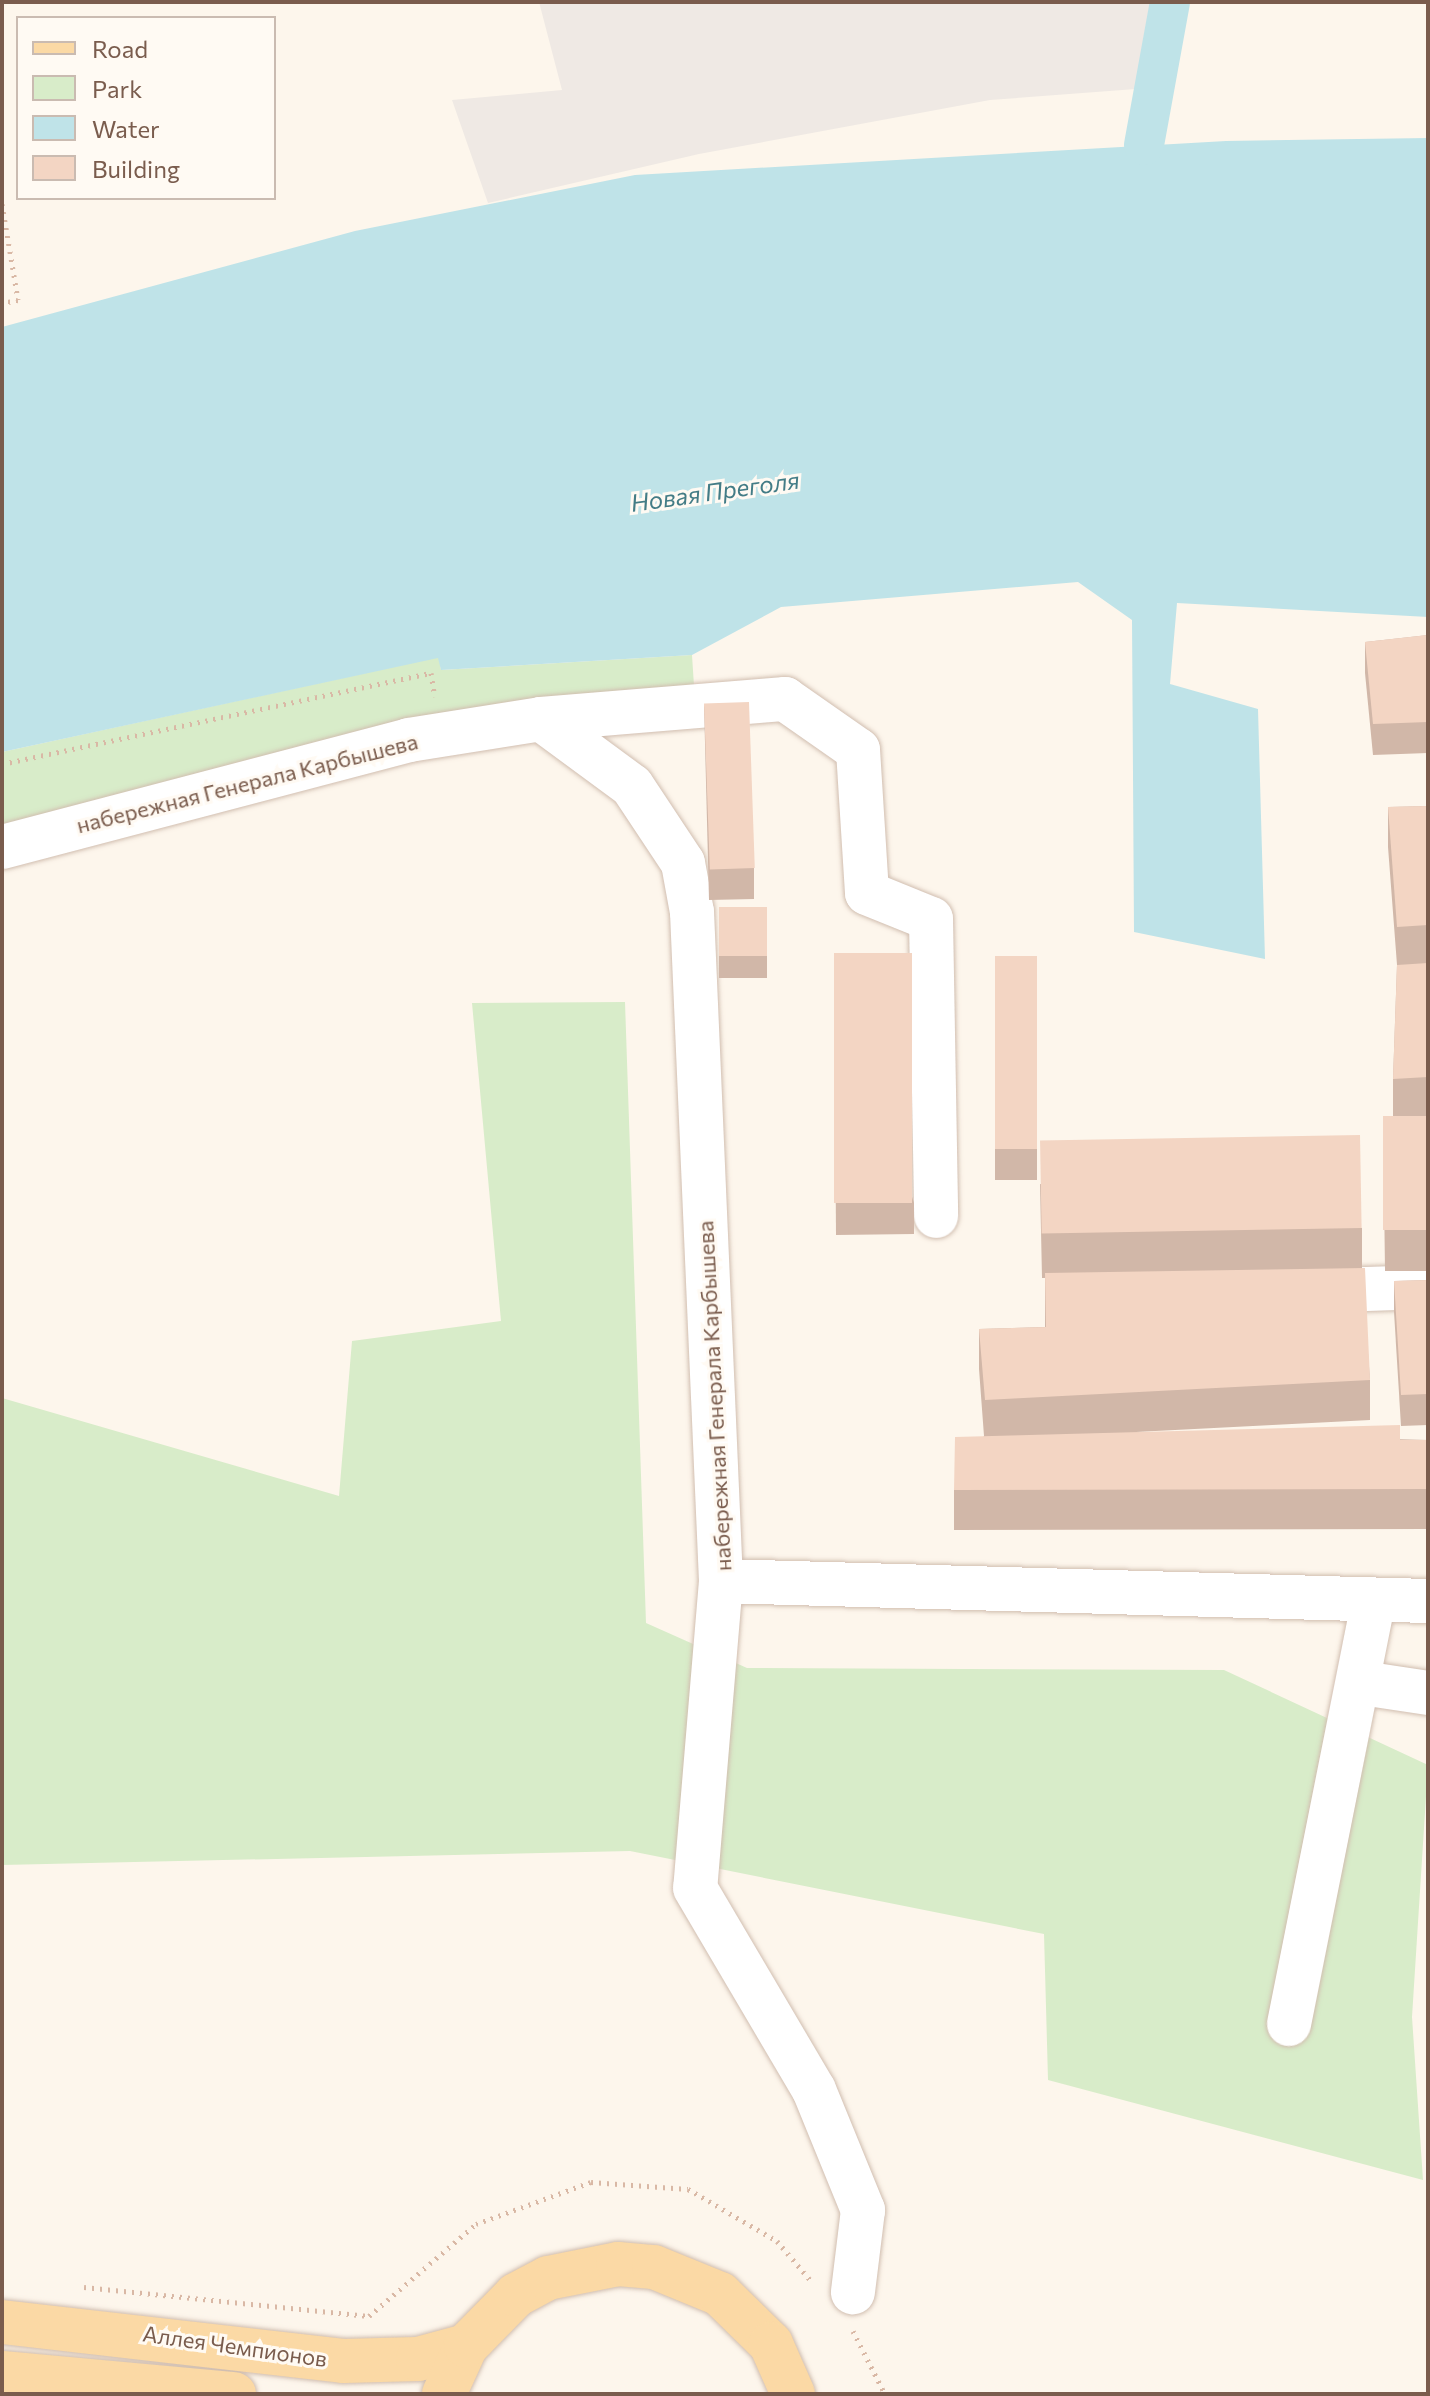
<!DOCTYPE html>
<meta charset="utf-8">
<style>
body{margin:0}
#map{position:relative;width:1430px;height:2396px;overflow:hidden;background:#fdf6ec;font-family:Commissioner,sans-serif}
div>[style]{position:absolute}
.industrial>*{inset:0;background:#efe9e4}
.green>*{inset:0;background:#d8ecc9}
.water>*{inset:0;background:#bfe3e8}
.canal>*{height:40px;margin:-20px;padding:0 20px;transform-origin:20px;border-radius:20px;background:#bfe3e8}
.path>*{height:5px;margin-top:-2.5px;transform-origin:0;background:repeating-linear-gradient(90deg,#d9b8a5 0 2px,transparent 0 8px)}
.roads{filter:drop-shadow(0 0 2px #d1beb0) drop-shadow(0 0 2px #d1beb0)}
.minor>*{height:44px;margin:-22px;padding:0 22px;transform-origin:22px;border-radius:22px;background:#fff}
.major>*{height:44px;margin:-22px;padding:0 22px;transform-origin:22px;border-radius:22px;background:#fbd9a5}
.wall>*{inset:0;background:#d1b7a8;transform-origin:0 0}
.building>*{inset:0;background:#f3d5c3;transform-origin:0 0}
span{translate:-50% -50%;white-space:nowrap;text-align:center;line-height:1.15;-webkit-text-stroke:6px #fffaf3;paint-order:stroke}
.street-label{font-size:22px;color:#7a5c4d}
.water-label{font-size:24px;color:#437c86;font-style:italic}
.frame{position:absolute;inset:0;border:4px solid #7a5c4d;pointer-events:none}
.legend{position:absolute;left:16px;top:16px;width:260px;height:184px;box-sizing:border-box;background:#fffaf3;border:2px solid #cabbb1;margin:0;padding:10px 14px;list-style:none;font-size:24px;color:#7a5c4d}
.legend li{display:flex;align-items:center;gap:16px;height:40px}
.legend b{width:40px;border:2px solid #cabbb1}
</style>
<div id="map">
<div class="industrial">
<div style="clip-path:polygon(539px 2px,1156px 2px,1149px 88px,990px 100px,699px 154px,488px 203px,452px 100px,562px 90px)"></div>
</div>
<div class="green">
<div style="clip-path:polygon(692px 655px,694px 686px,333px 739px,2px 827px,2px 752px,439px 657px,441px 670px)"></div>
<div style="clip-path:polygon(625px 1002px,646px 1623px,747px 1668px,1224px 1670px,1428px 1765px,1412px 2017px,1423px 2180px,1048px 2080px,1044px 1934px,630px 1851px,2px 1865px,2px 1398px,339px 1496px,352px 1341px,501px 1321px,472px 1003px)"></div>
</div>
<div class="water">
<div style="clip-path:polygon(1428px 138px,1428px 617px,1177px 603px,1170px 684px,1258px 709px,1265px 959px,1134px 932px,1132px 620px,1078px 582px,781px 607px,692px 655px,441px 670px,438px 658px,2px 752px,2px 327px,355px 231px,635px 175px,1226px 141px)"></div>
</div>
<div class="canal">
<div style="left:1144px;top:145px;width:145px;rotate:-79.7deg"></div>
</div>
<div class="path">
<div style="left:2px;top:204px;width:97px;rotate:80.5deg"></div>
<div style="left:18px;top:300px;width:16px;rotate:169deg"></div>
<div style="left:2px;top:764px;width:439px;rotate:-12deg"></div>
<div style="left:431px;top:673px;width:24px;rotate:81deg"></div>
<div style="left:84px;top:2287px;width:286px;rotate:5.8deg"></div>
<div style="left:369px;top:2316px;width:141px;rotate:-40.7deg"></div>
<div style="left:476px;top:2224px;width:122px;rotate:-20.1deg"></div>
<div style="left:591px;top:2182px;width:97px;rotate:4.1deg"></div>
<div style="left:688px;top:2189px;width:103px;rotate:30.3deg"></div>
<div style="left:777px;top:2241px;width:55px;rotate:49.4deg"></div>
<div style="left:853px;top:2331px;width:71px;rotate:63.1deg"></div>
</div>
<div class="roads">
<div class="minor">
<div style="left:541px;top:719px;width:113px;rotate:36.4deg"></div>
<div style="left:632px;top:786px;width:92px;rotate:56.5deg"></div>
<div style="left:683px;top:863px;width:50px;rotate:79.6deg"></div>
<div style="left:692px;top:912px;width:670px;rotate:87.52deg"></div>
<div style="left:721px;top:1581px;width:308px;rotate:94.8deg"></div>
<div style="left:695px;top:1888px;width:234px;rotate:59.5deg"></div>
<div style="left:814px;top:2090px;width:130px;rotate:67.8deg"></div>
<div style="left:863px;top:2210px;width:83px;rotate:97deg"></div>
<div style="left:2px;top:847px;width:421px;rotate:-14.7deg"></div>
<div style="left:409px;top:740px;width:134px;rotate:-9deg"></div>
<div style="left:541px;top:719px;width:245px;rotate:-4.7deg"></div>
<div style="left:785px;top:699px;width:89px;rotate:34.9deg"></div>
<div style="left:858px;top:750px;width:143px;rotate:86.4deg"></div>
<div style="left:867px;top:893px;width:69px;rotate:22.1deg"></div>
<div style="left:931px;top:919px;width:297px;rotate:89deg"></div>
<div style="left:1305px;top:1291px;width:123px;rotate:-1.9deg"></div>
<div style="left:721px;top:1581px;width:707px;rotate:1.62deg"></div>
<div style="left:1362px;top:1683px;width:67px;rotate:8.6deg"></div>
<div style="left:1289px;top:2024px;width:432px;rotate:-78.7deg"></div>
</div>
<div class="major">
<div style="left:2px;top:2322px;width:343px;rotate:6.5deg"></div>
<div style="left:343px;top:2361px;width:75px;rotate:-1.5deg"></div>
<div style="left:418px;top:2359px;width:50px;rotate:-15.2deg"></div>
<div style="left:2px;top:2373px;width:233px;rotate:5.2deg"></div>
<div style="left:444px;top:2394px;width:53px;rotate:-65.4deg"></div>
<div style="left:466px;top:2346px;width:71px;rotate:-45.6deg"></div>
<div style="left:516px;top:2295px;width:36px;rotate:-28deg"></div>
<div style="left:548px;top:2278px;width:71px;rotate:-11.3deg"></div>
<div style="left:618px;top:2264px;width:36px;rotate:5deg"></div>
<div style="left:654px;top:2267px;width:71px;rotate:22.2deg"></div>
<div style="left:720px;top:2294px;width:71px;rotate:44.4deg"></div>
<div style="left:771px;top:2344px;width:55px;rotate:66.3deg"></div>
</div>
</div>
<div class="wall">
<div style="clip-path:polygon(1428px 635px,1428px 753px,1373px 755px,1365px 673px,1365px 642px)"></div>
<div style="clip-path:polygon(704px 704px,754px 868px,754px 899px,709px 900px)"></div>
<div style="clip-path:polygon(1428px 806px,1428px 1271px,1385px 1271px,1383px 1118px,1393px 1118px,1393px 1079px,1397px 965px,1388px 847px,1388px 807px)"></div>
<div style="left:719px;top:907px;width:48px;height:71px"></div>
<div style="clip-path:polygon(834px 953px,914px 1203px,914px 1234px,836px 1235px)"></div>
<div style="left:1037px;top:956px;width:224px;height:42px;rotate:90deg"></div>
<div style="clip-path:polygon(1040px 1184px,1362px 1228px,1362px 1268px,1370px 1380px,1370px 1420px,1136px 1432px,1428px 1440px,1428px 1529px,954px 1530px,954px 1490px,984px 1436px,979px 1369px,979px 1329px,1045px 1327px,1045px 1278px,1042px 1278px)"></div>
<div style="clip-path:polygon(1428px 1280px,1428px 1425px,1401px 1426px,1394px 1312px,1394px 1281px)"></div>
</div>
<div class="building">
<div style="clip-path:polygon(1428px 635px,1428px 722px,1373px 724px,1365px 642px)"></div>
<div style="left:749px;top:702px;width:166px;height:45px;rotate:88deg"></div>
<div style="clip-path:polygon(1428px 806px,1428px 925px,1397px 927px,1388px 807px)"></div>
<div style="left:719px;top:907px;width:48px;height:49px"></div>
<div style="left:834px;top:953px;width:78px;height:250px"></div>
<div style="left:1037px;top:956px;width:193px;height:42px;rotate:90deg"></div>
<div style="clip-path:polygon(1428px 963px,1428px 1077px,1393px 1079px,1397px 965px)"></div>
<div style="left:1428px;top:1116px;width:114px;height:45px;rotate:90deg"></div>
<div style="left:1360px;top:1135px;width:93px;height:320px;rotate:89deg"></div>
<div style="clip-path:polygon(1365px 1268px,1370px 1380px,985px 1400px,979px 1329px,1046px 1327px,1045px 1273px)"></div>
<div style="clip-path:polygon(1428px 1280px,1428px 1394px,1401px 1395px,1394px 1281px)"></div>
<div style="clip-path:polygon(1400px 1425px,1400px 1440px,1428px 1440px,1428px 1489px,954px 1490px,955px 1437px)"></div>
</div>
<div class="street-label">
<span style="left:247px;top:783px;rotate:-14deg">набережная Генерала Карбышева</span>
<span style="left:714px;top:1396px;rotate:-93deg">набережная Генерала Карбышева</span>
<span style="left:235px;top:2346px;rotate:8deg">Аллея Чемпионов</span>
</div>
<div class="water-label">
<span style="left:715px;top:491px;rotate:-8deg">Новая Преголя</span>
</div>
<div class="frame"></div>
<ul class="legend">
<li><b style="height:10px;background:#fbd9a5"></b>Road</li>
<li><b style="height:22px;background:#d8ecc9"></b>Park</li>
<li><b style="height:22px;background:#bfe3e8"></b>Water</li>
<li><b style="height:22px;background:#f3d5c3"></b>Building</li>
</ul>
</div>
